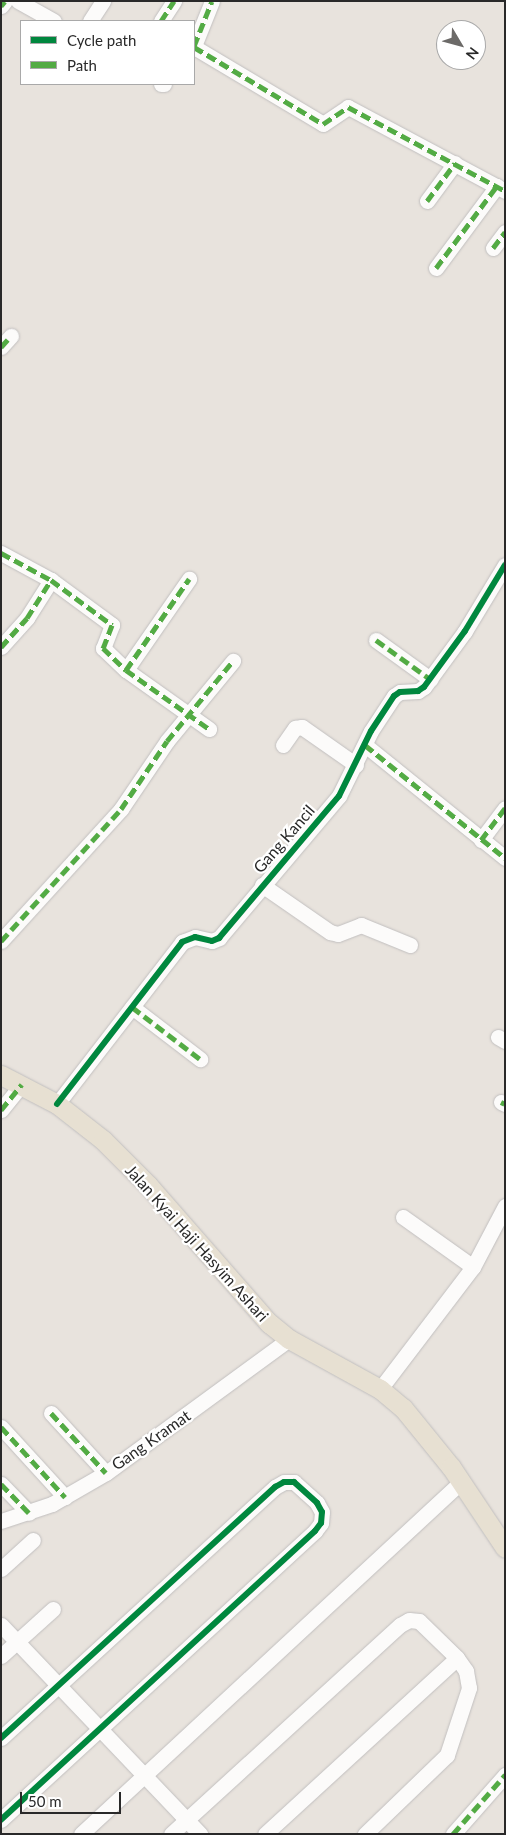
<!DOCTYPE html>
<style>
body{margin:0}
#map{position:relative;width:506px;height:1835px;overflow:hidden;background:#e8e3dd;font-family:Lato,sans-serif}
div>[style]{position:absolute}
.roads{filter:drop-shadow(0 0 1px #c1bfbf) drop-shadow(0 0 1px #c1bfbf)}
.minor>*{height:15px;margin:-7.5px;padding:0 7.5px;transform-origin:7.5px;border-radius:7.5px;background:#fcfbfa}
.major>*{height:19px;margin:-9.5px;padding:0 9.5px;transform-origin:9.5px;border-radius:9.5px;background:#e7e0d2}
.quiet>*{height:5px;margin-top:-2.5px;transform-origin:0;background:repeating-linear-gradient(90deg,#53ab44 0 10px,transparent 0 15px)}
.cycleway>*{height:6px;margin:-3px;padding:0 3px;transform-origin:3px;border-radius:3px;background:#00873e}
span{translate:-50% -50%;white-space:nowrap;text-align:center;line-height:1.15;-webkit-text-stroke:4.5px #fff;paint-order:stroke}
.street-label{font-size:16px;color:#292929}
.frame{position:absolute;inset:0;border:2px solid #292929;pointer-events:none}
.legend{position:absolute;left:20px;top:20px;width:175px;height:65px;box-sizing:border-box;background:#fff;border:1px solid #a9a9a9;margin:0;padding:6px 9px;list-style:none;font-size:15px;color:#292929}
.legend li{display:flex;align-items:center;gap:10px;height:25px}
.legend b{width:25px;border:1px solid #a9a9a9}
.north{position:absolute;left:436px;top:20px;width:50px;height:50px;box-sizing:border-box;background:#fff;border:1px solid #a9a9a9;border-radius:50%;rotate:127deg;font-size:14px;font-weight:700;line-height:20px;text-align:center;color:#292929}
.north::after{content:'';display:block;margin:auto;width:18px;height:22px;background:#6c6a68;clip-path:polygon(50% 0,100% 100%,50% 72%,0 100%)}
.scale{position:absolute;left:20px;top:1792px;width:101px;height:22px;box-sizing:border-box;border:2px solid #292929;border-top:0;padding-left:6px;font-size:15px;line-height:18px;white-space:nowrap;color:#292929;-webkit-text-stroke:4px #fff;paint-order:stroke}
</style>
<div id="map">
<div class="roads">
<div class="minor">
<div style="left:18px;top:1px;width:41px;rotate:29.1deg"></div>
<div style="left:1px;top:6px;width:6px;rotate:-51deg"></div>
<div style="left:90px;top:21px;width:24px;rotate:-57deg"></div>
<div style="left:161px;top:21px;width:24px;rotate:-57deg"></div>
<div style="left:194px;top:46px;width:48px;rotate:-68.2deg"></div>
<div style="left:194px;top:47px;width:150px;rotate:30.8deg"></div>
<div style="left:323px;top:124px;width:30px;rotate:-34deg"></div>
<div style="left:348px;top:107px;width:178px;rotate:28.1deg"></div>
<div style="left:161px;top:84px;width:3px"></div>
<div style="left:427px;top:201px;width:47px;rotate:-53.6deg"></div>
<div style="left:493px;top:248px;width:20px;rotate:-53deg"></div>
<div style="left:436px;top:268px;width:102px;rotate:-53.4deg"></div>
<div style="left:1px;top:347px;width:15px;rotate:-48deg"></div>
<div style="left:1px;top:553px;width:57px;rotate:28.4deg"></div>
<div style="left:51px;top:580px;width:76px;rotate:36.4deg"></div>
<div style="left:112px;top:625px;width:25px;rotate:111deg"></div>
<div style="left:103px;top:648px;width:32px;rotate:44deg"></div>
<div style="left:126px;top:670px;width:102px;rotate:35.4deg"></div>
<div style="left:376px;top:640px;width:67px;rotate:35.8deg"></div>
<div style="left:1px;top:647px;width:39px;rotate:-48deg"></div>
<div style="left:27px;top:618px;width:45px;rotate:-57.7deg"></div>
<div style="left:126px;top:670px;width:111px;rotate:-55.3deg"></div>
<div style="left:283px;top:745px;width:21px;rotate:-55deg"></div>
<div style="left:295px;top:728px;width:7px;rotate:-8deg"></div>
<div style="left:302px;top:727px;width:66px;rotate:35.1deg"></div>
<div style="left:365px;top:745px;width:180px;rotate:38.9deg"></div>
<div style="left:481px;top:840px;width:40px;rotate:-53deg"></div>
<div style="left:262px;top:885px;width:83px;rotate:34.7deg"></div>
<div style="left:330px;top:932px;width:8px;rotate:14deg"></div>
<div style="left:338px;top:934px;width:25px;rotate:-21deg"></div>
<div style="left:361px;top:925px;width:53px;rotate:22.2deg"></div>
<div style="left:1px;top:941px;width:178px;rotate:-47.7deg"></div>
<div style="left:121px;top:809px;width:82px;rotate:-55.9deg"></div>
<div style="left:167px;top:741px;width:104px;rotate:-50.5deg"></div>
<div style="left:132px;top:1007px;width:86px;rotate:37.4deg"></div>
<div style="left:498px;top:1037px;width:8px;rotate:30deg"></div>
<div style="left:501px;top:1102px;width:4px;rotate:27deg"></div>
<div style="left:57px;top:1104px;width:205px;rotate:-52.3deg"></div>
<div style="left:182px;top:942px;width:14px;rotate:-21deg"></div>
<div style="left:195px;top:937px;width:17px;rotate:13deg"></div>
<div style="left:212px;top:941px;width:8px;rotate:-23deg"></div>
<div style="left:219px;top:938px;width:186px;rotate:-49.8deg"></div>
<div style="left:339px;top:796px;width:72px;rotate:-63.8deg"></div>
<div style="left:371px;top:731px;width:42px;rotate:-56.7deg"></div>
<div style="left:394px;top:696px;width:7px;rotate:-34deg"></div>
<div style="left:400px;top:692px;width:18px;rotate:-3deg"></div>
<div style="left:418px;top:691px;width:7px;rotate:-34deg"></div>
<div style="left:424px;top:687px;width:69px;rotate:-53.8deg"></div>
<div style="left:465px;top:631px;width:77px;rotate:-58.8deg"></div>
<div style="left:1px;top:1110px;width:33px;rotate:-51deg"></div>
<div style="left:403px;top:1217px;width:86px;rotate:35.5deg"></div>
<div style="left:380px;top:1389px;width:153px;rotate:-52.7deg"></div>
<div style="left:473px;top:1267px;width:69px;rotate:-62.3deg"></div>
<div style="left:51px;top:1413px;width:81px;rotate:47.5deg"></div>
<div style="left:1px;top:1427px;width:95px;rotate:47.6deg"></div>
<div style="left:1px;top:1484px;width:40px;rotate:46deg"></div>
<div style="left:1px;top:1521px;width:54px;rotate:-18.4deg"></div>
<div style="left:52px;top:1504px;width:62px;rotate:-29.9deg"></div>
<div style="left:106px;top:1473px;width:227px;rotate:-36.2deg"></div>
<div style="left:1px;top:1569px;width:43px;rotate:-42.2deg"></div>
<div style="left:1px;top:1625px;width:289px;rotate:46.4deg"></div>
<div style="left:1px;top:1656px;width:70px;rotate:-42.1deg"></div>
<div style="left:1px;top:1738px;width:372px;rotate:-42.5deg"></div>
<div style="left:275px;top:1487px;width:10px;rotate:-29deg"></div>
<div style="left:284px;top:1482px;width:10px"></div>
<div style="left:294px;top:1482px;width:31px;rotate:42deg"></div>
<div style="left:317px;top:1503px;width:10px;rotate:61deg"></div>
<div style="left:322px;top:1512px;width:11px;rotate:95deg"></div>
<div style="left:321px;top:1523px;width:10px;rotate:127deg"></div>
<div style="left:315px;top:1531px;width:427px;rotate:137.4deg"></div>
<div style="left:81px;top:1834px;width:519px;rotate:-42.82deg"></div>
<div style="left:171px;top:1834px;width:310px;rotate:-42.4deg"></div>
<div style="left:400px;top:1625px;width:10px;rotate:-29deg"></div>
<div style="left:409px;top:1620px;width:10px;rotate:6deg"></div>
<div style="left:419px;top:1621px;width:53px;rotate:44.2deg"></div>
<div style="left:457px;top:1658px;width:16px;rotate:55deg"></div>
<div style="left:466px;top:1671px;width:17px;rotate:80deg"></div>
<div style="left:469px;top:1688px;width:71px;rotate:108.2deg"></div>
<div style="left:447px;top:1755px;width:114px;rotate:136.1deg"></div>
<div style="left:265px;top:1834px;width:260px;rotate:-42.5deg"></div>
<div style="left:453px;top:1834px;width:79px;rotate:-48.6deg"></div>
</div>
<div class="major">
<div style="left:1px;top:1075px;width:63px;rotate:27.4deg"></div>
<div style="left:57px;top:1104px;width:58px;rotate:38deg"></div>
<div style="left:103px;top:1140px;width:64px;rotate:45deg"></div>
<div style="left:148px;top:1185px;width:184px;rotate:48.8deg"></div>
<div style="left:269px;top:1323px;width:26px;rotate:39deg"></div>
<div style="left:289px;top:1339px;width:104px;rotate:28.8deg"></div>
<div style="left:380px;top:1389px;width:30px;rotate:40deg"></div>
<div style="left:403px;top:1408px;width:76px;rotate:50.9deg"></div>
<div style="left:451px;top:1467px;width:97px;rotate:56.3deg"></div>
</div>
</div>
<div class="quiet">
<div style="left:1px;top:6px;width:6px;rotate:-51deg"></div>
<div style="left:161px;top:21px;width:24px;rotate:-57deg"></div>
<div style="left:194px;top:46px;width:48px;rotate:-68.2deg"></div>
<div style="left:194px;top:47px;width:150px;rotate:30.8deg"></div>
<div style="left:323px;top:124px;width:30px;rotate:-34deg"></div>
<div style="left:348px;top:107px;width:178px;rotate:28.1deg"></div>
<div style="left:427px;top:201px;width:47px;rotate:-53.6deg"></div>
<div style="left:493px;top:248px;width:20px;rotate:-53deg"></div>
<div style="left:436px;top:268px;width:102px;rotate:-53.4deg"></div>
<div style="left:1px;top:347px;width:15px;rotate:-48deg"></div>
<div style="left:1px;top:553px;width:57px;rotate:28.4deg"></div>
<div style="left:51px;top:580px;width:76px;rotate:36.4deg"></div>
<div style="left:112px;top:625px;width:25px;rotate:111deg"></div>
<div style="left:103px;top:648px;width:32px;rotate:44deg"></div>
<div style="left:126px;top:670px;width:102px;rotate:35.4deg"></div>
<div style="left:376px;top:640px;width:67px;rotate:35.8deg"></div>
<div style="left:1px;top:647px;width:39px;rotate:-48deg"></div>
<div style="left:27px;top:618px;width:45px;rotate:-57.7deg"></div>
<div style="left:126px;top:670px;width:111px;rotate:-55.3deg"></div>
<div style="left:365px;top:745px;width:180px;rotate:38.9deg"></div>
<div style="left:481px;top:840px;width:40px;rotate:-53deg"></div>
<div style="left:1px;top:941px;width:178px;rotate:-47.7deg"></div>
<div style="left:121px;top:809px;width:82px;rotate:-55.9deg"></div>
<div style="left:167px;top:741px;width:104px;rotate:-50.5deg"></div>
<div style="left:132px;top:1007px;width:86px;rotate:37.4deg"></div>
<div style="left:501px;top:1102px;width:4px;rotate:27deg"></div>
<div style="left:1px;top:1110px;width:33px;rotate:-51deg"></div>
<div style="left:51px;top:1413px;width:81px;rotate:47.5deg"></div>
<div style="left:1px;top:1427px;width:95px;rotate:47.6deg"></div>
<div style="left:1px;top:1484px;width:40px;rotate:46deg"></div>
<div style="left:453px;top:1834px;width:79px;rotate:-48.6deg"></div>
</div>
<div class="cycleway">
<div style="left:57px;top:1104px;width:205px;rotate:-52.3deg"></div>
<div style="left:182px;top:942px;width:14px;rotate:-21deg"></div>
<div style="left:195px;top:937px;width:17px;rotate:13deg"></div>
<div style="left:212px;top:941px;width:8px;rotate:-23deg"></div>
<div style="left:219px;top:938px;width:186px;rotate:-49.8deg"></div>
<div style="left:339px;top:796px;width:72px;rotate:-63.8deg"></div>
<div style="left:371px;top:731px;width:42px;rotate:-56.7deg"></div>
<div style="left:394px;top:696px;width:7px;rotate:-34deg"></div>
<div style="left:400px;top:692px;width:18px;rotate:-3deg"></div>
<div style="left:418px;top:691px;width:7px;rotate:-34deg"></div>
<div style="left:424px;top:687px;width:69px;rotate:-53.8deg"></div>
<div style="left:465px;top:631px;width:77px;rotate:-58.8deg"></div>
<div style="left:1px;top:1738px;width:372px;rotate:-42.5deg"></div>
<div style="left:275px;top:1487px;width:10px;rotate:-29deg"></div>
<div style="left:284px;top:1482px;width:10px"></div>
<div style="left:294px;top:1482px;width:31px;rotate:42deg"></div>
<div style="left:317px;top:1503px;width:10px;rotate:61deg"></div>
<div style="left:322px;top:1512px;width:11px;rotate:95deg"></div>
<div style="left:321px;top:1523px;width:10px;rotate:127deg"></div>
<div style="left:315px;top:1531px;width:427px;rotate:137.4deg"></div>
</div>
<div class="street-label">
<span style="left:284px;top:839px;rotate:-49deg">Gang Kancil</span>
<span style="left:197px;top:1243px;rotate:48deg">Jalan Kyai Haji Hasyim Ashari</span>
<span style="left:151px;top:1440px;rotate:-35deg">Gang Kramat</span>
</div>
<div class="frame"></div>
<ul class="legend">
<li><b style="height:6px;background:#00873e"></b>Cycle path</li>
<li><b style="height:6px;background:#53ab44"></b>Path</li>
</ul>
<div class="north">N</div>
<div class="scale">50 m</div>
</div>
